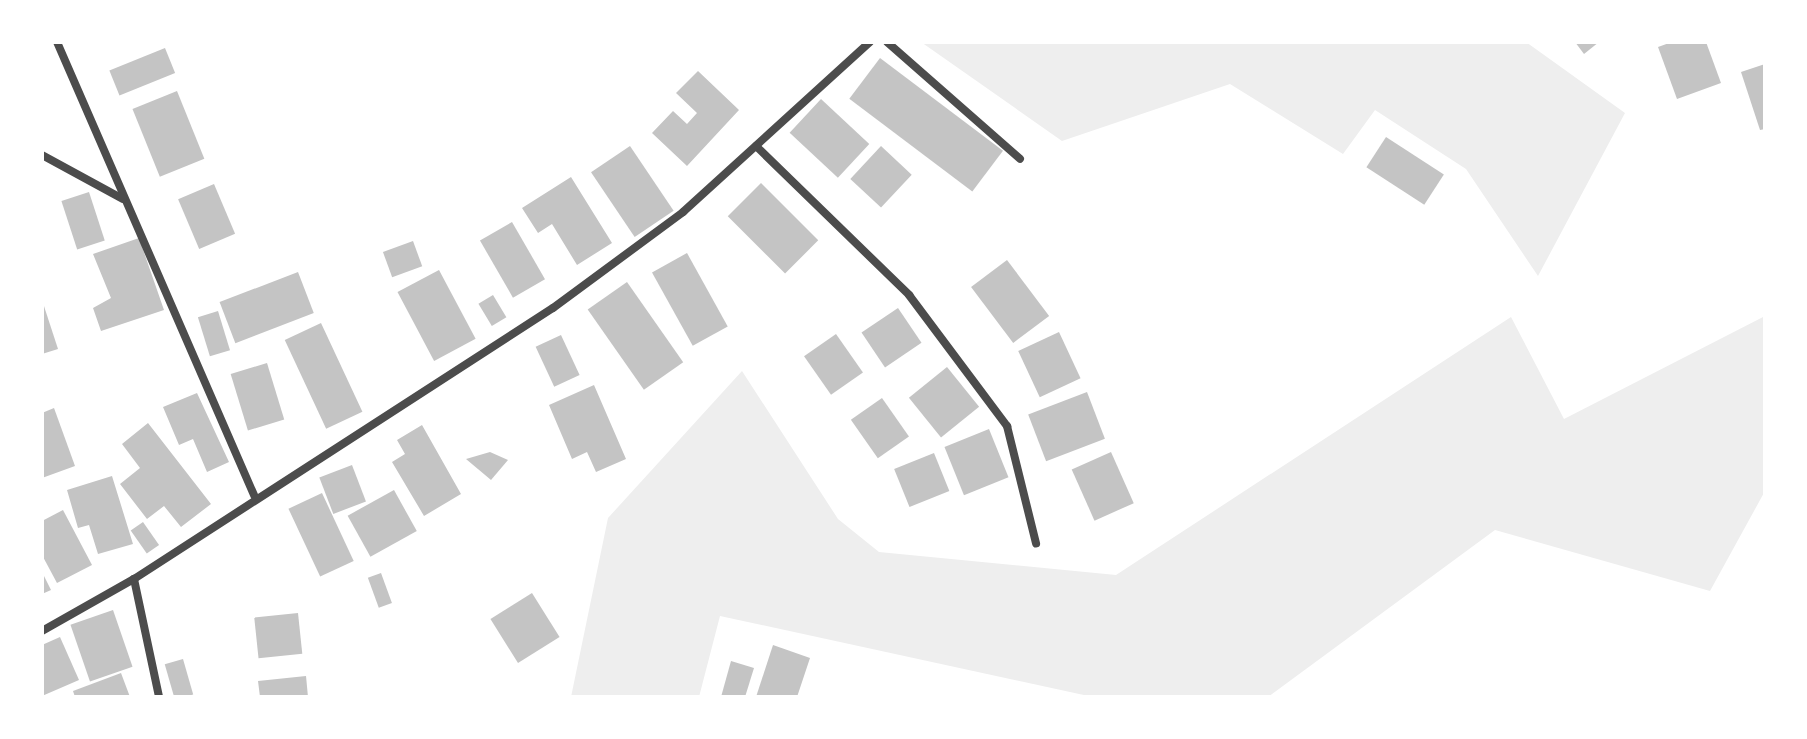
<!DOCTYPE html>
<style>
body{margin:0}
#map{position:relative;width:1807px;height:739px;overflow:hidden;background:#fff;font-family:Jost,sans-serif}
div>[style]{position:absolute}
.green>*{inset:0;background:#eee}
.building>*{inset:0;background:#c4c4c4;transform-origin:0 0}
.minor>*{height:8px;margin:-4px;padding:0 4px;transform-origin:4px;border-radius:4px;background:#4c4c4c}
span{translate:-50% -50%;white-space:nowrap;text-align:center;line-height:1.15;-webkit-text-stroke:7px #fff;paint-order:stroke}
.frame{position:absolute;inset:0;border:44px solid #fff;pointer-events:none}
</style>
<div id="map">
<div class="green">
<div style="clip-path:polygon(921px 42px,1526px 42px,1625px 113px,1538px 276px,1466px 169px,1375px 110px,1343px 154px,1230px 84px,1062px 141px)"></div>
<div style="clip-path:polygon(1765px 316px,1765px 491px,1710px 591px,1495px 530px,1268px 697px,1093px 697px,720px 616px,699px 697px,571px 697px,608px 518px,742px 371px,838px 519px,879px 552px,1116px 575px,1511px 317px,1564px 419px)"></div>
</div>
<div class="building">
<div style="clip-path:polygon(1575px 42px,1599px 42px,1584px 54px)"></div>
<div style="clip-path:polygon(1672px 42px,1706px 42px,1721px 83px,1677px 99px,1658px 47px)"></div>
<div style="left:165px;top:48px;width:27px;height:60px;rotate:68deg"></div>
<div style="left:880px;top:58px;width:154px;height:51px;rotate:37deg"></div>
<div style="clip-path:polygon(1765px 64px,1765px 129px,1760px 130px,1741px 72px)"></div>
<div style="clip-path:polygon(698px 71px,739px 110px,687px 166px,652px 133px,673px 111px,687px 124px,697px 113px,676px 93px)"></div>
<div style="left:177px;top:91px;width:73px;height:48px;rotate:68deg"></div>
<div style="left:821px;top:99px;width:66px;height:46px;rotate:43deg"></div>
<div style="left:1386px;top:137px;width:69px;height:36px;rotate:33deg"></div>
<div style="left:630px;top:146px;width:78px;height:47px;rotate:56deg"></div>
<div style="left:881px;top:146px;width:42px;height:45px;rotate:43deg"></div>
<div style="clip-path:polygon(571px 177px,612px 243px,577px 265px,552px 224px,538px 233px,522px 208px)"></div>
<div style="left:761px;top:183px;width:81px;height:47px;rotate:45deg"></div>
<div style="left:214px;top:184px;width:54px;height:39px;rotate:67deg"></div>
<div style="left:89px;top:192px;width:51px;height:29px;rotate:72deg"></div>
<div style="left:512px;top:222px;width:66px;height:37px;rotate:60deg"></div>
<div style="clip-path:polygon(139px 238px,164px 310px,101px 331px,93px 308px,111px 298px,93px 254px)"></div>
<div style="left:413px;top:241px;width:27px;height:32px;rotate:70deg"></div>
<div style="left:687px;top:253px;width:84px;height:40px;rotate:61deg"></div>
<div style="left:1007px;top:260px;width:70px;height:45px;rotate:53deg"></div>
<div style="left:439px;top:270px;width:78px;height:47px;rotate:62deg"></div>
<div style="left:298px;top:272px;width:44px;height:84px;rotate:69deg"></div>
<div style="left:627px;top:282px;width:98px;height:48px;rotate:55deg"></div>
<div style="left:493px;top:295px;width:26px;height:17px;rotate:59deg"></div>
<div style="clip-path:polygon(42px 300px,58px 349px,42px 354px)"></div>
<div style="left:898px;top:308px;width:42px;height:44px;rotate:56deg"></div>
<div style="left:218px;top:311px;width:41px;height:21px;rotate:73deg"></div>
<div style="left:321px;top:323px;width:98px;height:40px;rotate:65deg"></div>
<div style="left:1059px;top:332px;width:51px;height:45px;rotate:65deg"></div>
<div style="left:836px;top:334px;width:47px;height:39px;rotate:55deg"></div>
<div style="left:561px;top:335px;width:44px;height:28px;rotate:65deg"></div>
<div style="left:267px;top:363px;width:59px;height:38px;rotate:73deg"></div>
<div style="left:947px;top:367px;width:51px;height:49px;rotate:51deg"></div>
<div style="clip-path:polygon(594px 385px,626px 459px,596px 472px,587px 452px,572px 459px,549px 405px)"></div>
<div style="left:1087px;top:392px;width:50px;height:63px;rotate:69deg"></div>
<div style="clip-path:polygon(197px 393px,229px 462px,207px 472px,193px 439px,179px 445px,163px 407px)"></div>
<div style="left:882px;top:398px;width:47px;height:38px;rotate:55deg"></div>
<div style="clip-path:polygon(54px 408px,75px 466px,42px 478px,42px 413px)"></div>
<div style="clip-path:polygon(148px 423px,211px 504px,181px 527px,164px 506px,147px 519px,120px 484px,140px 468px,122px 444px)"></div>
<div style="clip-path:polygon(422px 425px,461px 494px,424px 516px,392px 462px,405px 454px,397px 440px)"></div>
<div style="left:989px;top:429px;width:52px;height:48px;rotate:68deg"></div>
<div style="clip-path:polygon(490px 452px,508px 460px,491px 480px,466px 459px)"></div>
<div style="left:1111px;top:452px;width:56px;height:43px;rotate:66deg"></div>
<div style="left:934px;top:453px;width:41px;height:43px;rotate:68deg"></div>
<div style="left:352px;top:465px;width:39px;height:35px;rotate:69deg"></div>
<div style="clip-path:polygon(112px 476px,133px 544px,98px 554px,89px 525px,78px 528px,67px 490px)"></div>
<div style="left:394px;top:490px;width:47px;height:53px;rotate:61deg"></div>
<div style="left:322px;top:493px;width:75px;height:37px;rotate:65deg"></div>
<div style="clip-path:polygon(63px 510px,92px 565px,57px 583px,42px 555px,42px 521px)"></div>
<div style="left:143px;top:522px;width:28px;height:15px;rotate:55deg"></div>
<div style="clip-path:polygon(42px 572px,51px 590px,42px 594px)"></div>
<div style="left:381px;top:573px;width:32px;height:14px;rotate:70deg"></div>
<div style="left:532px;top:593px;width:52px;height:49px;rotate:58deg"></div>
<div style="left:113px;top:610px;width:60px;height:45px;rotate:71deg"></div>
<div style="left:298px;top:613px;width:41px;height:44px;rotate:84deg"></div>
<div style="clip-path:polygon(60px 637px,79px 680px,42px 696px,42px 645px)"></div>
<div style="clip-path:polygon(773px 645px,810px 658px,797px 697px,756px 697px)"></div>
<div style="left:183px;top:659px;width:37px;height:19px;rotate:74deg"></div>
<div style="clip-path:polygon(731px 661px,754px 668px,745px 697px,721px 697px)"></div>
<div style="clip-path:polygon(121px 673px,130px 697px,75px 697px,73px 691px)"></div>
<div style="clip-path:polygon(306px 676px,308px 697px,260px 697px,258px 681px)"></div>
</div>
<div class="minor">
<div style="left:57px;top:42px;width:495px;rotate:66.5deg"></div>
<div style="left:887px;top:42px;width:177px;rotate:41.3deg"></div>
<div style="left:756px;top:146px;width:214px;rotate:44.2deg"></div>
<div style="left:909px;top:295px;width:164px;rotate:53.2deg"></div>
<div style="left:1007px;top:426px;width:121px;rotate:76.1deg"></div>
<div style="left:42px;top:155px;width:92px;rotate:28.5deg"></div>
<div style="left:134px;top:579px;width:121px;rotate:78deg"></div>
<div style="left:42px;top:631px;width:106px;rotate:-29.5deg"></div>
<div style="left:134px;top:579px;width:499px;rotate:-32.9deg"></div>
<div style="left:553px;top:308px;width:162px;rotate:-36.4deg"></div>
<div style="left:683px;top:212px;width:253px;rotate:-42.3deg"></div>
</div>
<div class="frame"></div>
</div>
